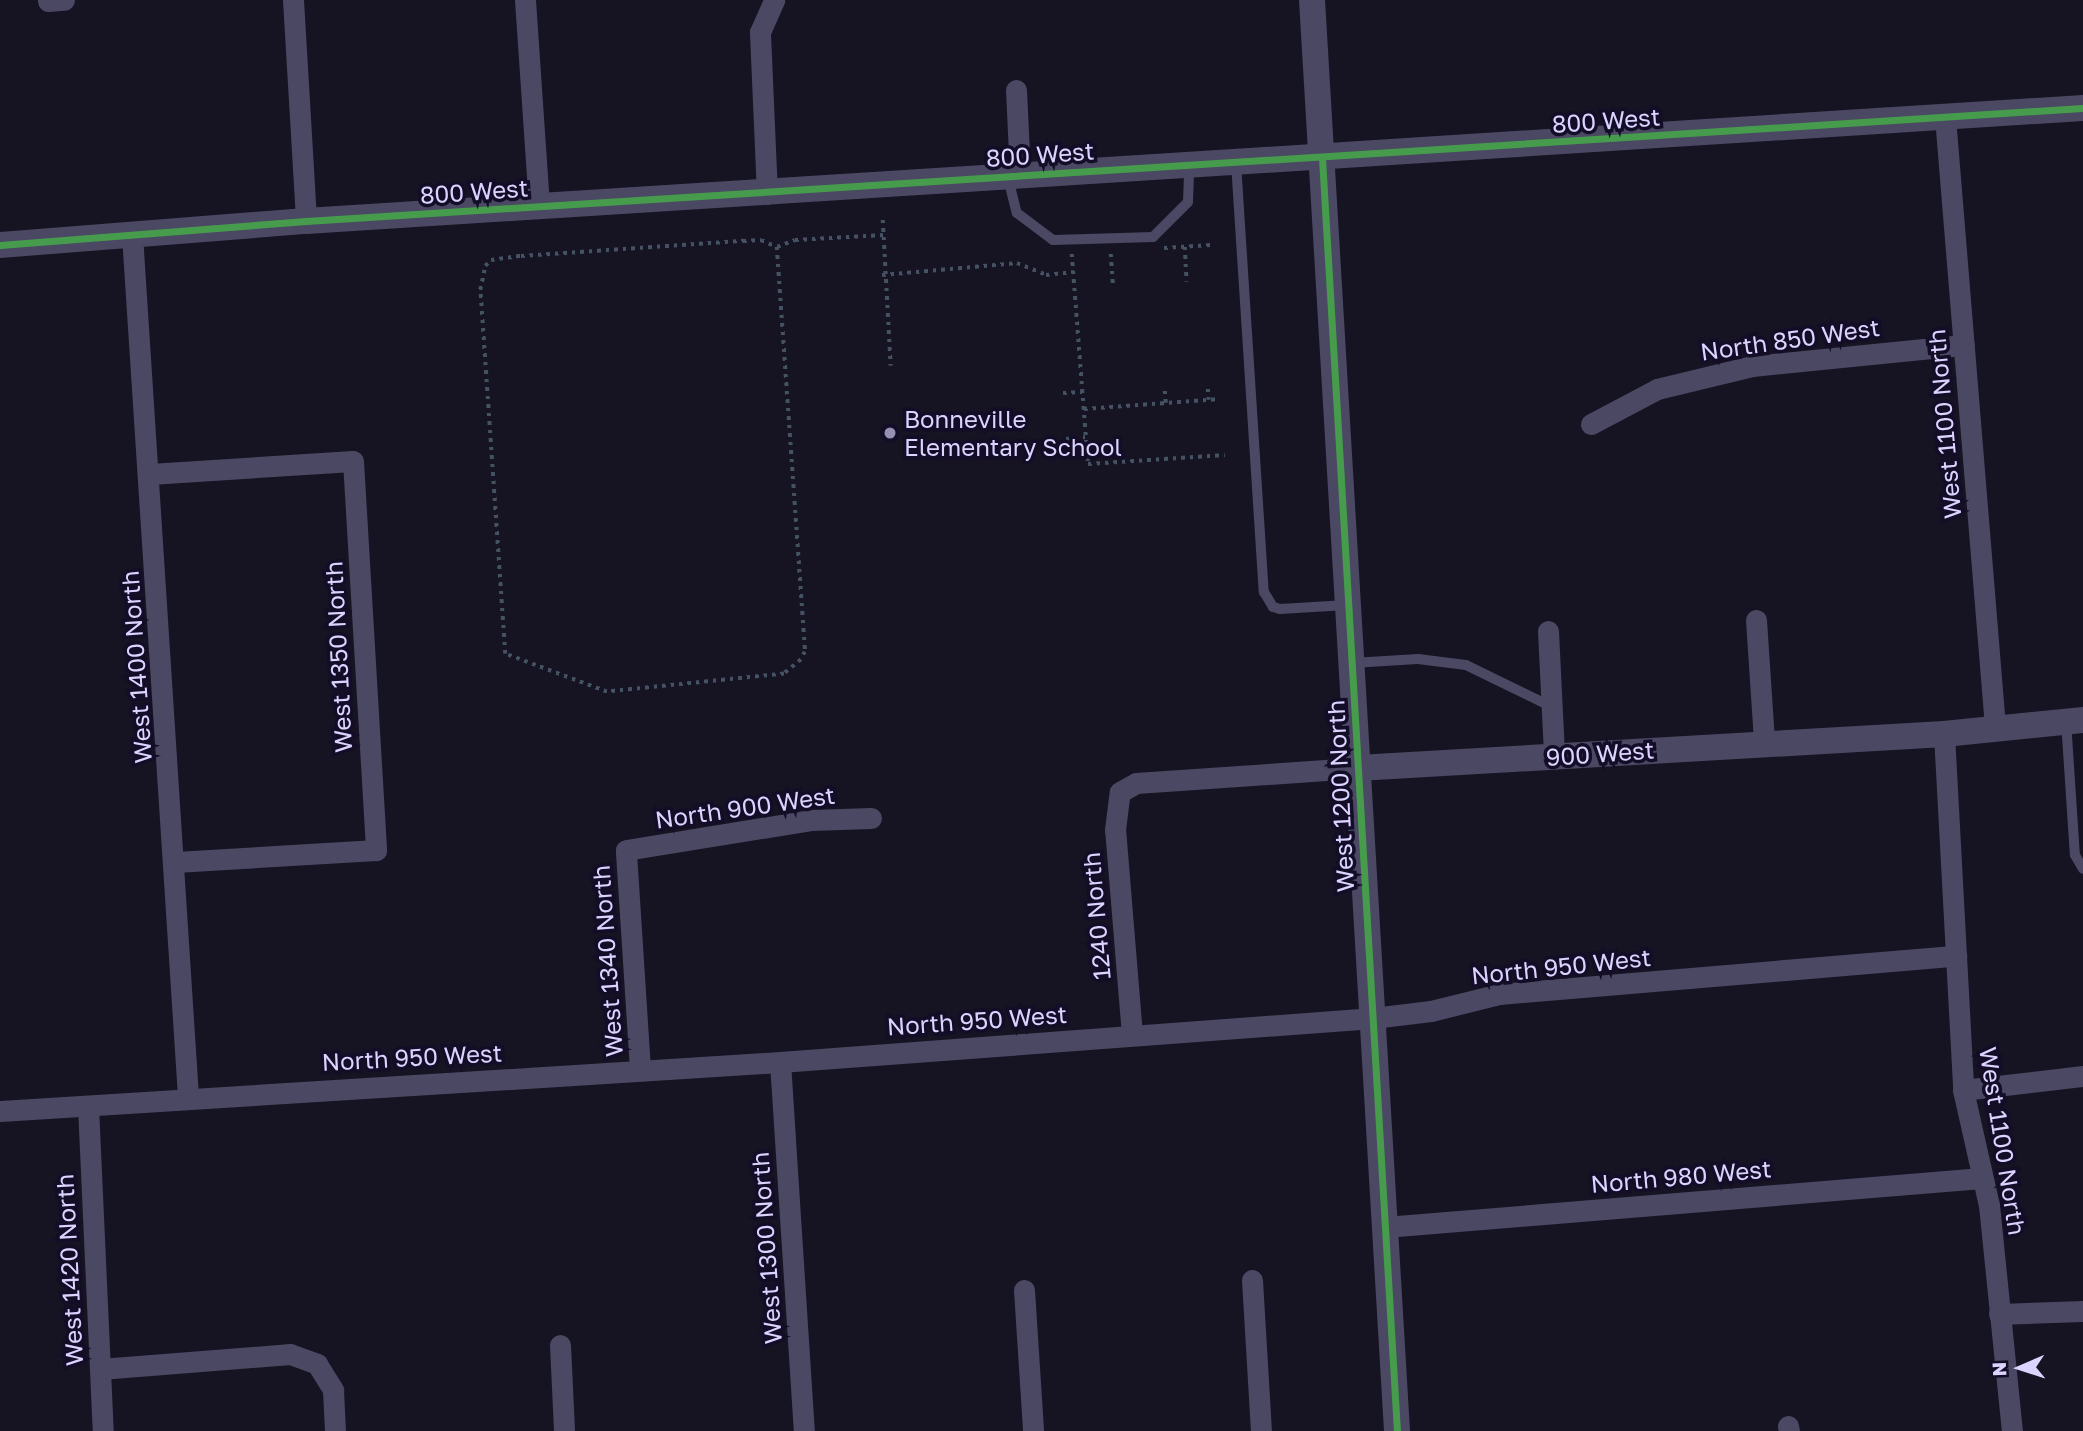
<!DOCTYPE html>
<style>
body{margin:0}
#map{position:relative;width:2083px;height:1431px;overflow:hidden;background:#161322;font-family:"Golos Text",sans-serif}
div>[style]{position:absolute}
.path>*{height:3.5px;margin-top:-1.75px;transform-origin:0;background:repeating-linear-gradient(90deg,#445263 0 3.5px,transparent 0 8.5px)}
.service>*{height:10px;margin:-5px;padding:0 5px;transform-origin:5px;border-radius:5px;background:#4a4863}
.minor>*{height:21px;margin:-10.5px;padding:0 10.5px;transform-origin:10.5px;border-radius:10.5px;background:#4a4863}
.tertiary>*{height:26px;margin:-13px;padding:0 13px;transform-origin:13px;border-radius:13px;background:#4a4863}
.cycleway>*{height:7px;margin:-3.5px;padding:0 3.5px;transform-origin:3.5px;border-radius:3.5px;background:#469c4c}
.dots>*{width:19px;height:19px;translate:-50% -50%;box-sizing:border-box;border:4px solid #130d28;border-radius:50%}
span{translate:-50% -50%;white-space:nowrap;text-align:center;line-height:1.15;-webkit-text-stroke:7px #130d28;paint-order:stroke}
.street-label{font-size:24px;color:#dbd4ff}
.poi-label{font-size:24px;color:#dbd4ff}
.left{translate:0 -50%;text-align:left}
.north{position:absolute;left:1985px;top:1333px;width:70px;height:70px;-webkit-text-stroke:5px #130d28;paint-order:stroke;rotate:267deg;font-size:19px;font-weight:700;line-height:28px;text-align:center;color:#dbd4ff}
.north::after{content:'';display:block;margin:auto;width:24px;height:32px;background:#dbd4ff;clip-path:polygon(50% 0,100% 100%,50% 72%,0 100%)}
</style>
<div id="map">
<div class="path">
<div style="left:883px;top:220px;width:146px;rotate:86.9deg"></div>
<div style="left:777px;top:247px;width:406px;rotate:86deg"></div>
<div style="left:805px;top:652px;width:9px;rotate:117deg"></div>
<div style="left:801px;top:660px;width:22px;rotate:141deg"></div>
<div style="left:784px;top:674px;width:178px;rotate:174.2deg"></div>
<div style="left:607px;top:692px;width:109px;rotate:-159.6deg"></div>
<div style="left:505px;top:654px;width:365px;rotate:-93.9deg"></div>
<div style="left:480px;top:290px;width:25px;rotate:-78deg"></div>
<div style="left:485px;top:266px;width:8px;rotate:-45deg"></div>
<div style="left:491px;top:260px;width:30px;rotate:-8deg"></div>
<div style="left:521px;top:256px;width:223px;rotate:-3.9deg"></div>
<div style="left:743px;top:241px;width:18px;rotate:-3deg"></div>
<div style="left:761px;top:240px;width:17px;rotate:24deg"></div>
<div style="left:777px;top:247px;width:19px;rotate:-21deg"></div>
<div style="left:795px;top:240px;width:89px;rotate:-3.2deg"></div>
<div style="left:1185px;top:247px;width:35px;rotate:87deg"></div>
<div style="left:1164px;top:248px;width:47px;rotate:-3.7deg"></div>
<div style="left:1072px;top:254px;width:211px;rotate:85.6deg"></div>
<div style="left:1088px;top:464px;width:137px;rotate:-3.8deg"></div>
<div style="left:1111px;top:254px;width:32px;rotate:86deg"></div>
<div style="left:882px;top:275px;width:136px;rotate:-5.1deg"></div>
<div style="left:1017px;top:263px;width:31px;rotate:22deg"></div>
<div style="left:1046px;top:275px;width:28px;rotate:-6deg"></div>
<div style="left:1208px;top:389px;width:11px;rotate:85deg"></div>
<div style="left:1165px;top:391px;width:12px;rotate:85deg"></div>
<div style="left:1063px;top:393px;width:19px;rotate:-3deg"></div>
<div style="left:1084px;top:409px;width:136px;rotate:-4.2deg"></div>
<div style="left:1066px;top:439px;width:19px;rotate:-6deg"></div>
</div>
<div class="service">
<div style="left:1236px;top:163px;width:430px;rotate:86.3deg"></div>
<div style="left:1264px;top:592px;width:17px;rotate:59deg"></div>
<div style="left:1273px;top:607px;width:7px;rotate:16deg"></div>
<div style="left:1280px;top:609px;width:67px;rotate:-3.4deg"></div>
<div style="left:1008px;top:178px;width:36px;rotate:76deg"></div>
<div style="left:1017px;top:213px;width:45px;rotate:36.9deg"></div>
<div style="left:1053px;top:240px;width:100px;rotate:-1.7deg"></div>
<div style="left:1153px;top:237px;width:49px;rotate:-45deg"></div>
<div style="left:1188px;top:202px;width:36px;rotate:-88deg"></div>
<div style="left:1352px;top:663px;width:66px;rotate:-3.5deg"></div>
<div style="left:1418px;top:659px;width:48px;rotate:7.1deg"></div>
<div style="left:1466px;top:665px;width:96px;rotate:26deg"></div>
<div style="left:2066px;top:721px;width:134px;rotate:86.2deg"></div>
<div style="left:2075px;top:855px;width:16px;rotate:60deg"></div>
</div>
<div class="minor">
<div style="left:293px;top:0;width:221px;rotate:86.6deg"></div>
<div style="left:525px;top:0;width:206px;rotate:86.1deg"></div>
<div style="left:48px;top:1px;width:16px;rotate:-4deg"></div>
<div style="left:1016px;top:90px;width:84px;rotate:87.3deg"></div>
<div style="left:1945px;top:117px;width:612px;rotate:85.31deg"></div>
<div style="left:767px;top:194px;width:162px;rotate:-92.5deg"></div>
<div style="left:760px;top:32px;width:35px;rotate:-66deg"></div>
<div style="left:132px;top:235px;width:863px;rotate:86.28deg"></div>
<div style="left:1591px;top:424px;width:75px;rotate:-27.9deg"></div>
<div style="left:1657px;top:389px;width:98px;rotate:-13.6deg"></div>
<div style="left:1752px;top:366px;width:213px;rotate:-5.7deg"></div>
<div style="left:150px;top:474px;width:203px;rotate:-3.7deg"></div>
<div style="left:353px;top:461px;width:390px;rotate:86.6deg"></div>
<div style="left:376px;top:850px;width:201px;rotate:176.6deg"></div>
<div style="left:1756px;top:620px;width:122px;rotate:86.2deg"></div>
<div style="left:1548px;top:631px;width:124px;rotate:87.2deg"></div>
<div style="left:1944px;top:734px;width:357px;rotate:86.9deg"></div>
<div style="left:1963px;top:1090px;width:118px;rotate:77.3deg"></div>
<div style="left:1989px;top:1205px;width:227px;rotate:84.2deg"></div>
<div style="left:1132px;top:1035px;width:206px;rotate:-94.7deg"></div>
<div style="left:1115px;top:830px;width:38px;rotate:-83deg"></div>
<div style="left:1120px;top:792px;width:18px;rotate:-29deg"></div>
<div style="left:1136px;top:783px;width:223px;rotate:-3.9deg"></div>
<div style="left:780px;top:1062px;width:370px;rotate:86.3deg"></div>
<div style="left:640px;top:1069px;width:219px;rotate:-93.7deg"></div>
<div style="left:626px;top:850px;width:187px;rotate:-9.2deg"></div>
<div style="left:811px;top:820px;width:60px;rotate:-1.9deg"></div>
<div style="left:1963px;top:1090px;width:121px;rotate:-6.7deg"></div>
<div style="left:88px;top:1106px;width:325px;rotate:87.4deg"></div>
<div style="left:0;top:1111px;width:782px;rotate:-3.59deg"></div>
<div style="left:780px;top:1062px;width:595px;rotate:-4.24deg"></div>
<div style="left:1373px;top:1018px;width:58px;rotate:-6.9deg"></div>
<div style="left:1431px;top:1011px;width:70px;rotate:-14deg"></div>
<div style="left:1499px;top:994px;width:459px;rotate:-4.8deg"></div>
<div style="left:1385px;top:1227px;width:599px;rotate:-4.69deg"></div>
<div style="left:1252px;top:1280px;width:151px;rotate:86.6deg"></div>
<div style="left:1024px;top:1290px;width:141px;rotate:86.3deg"></div>
<div style="left:1999px;top:1314px;width:84px;rotate:-2deg"></div>
<div style="left:560px;top:1345px;width:86px;rotate:87.3deg"></div>
<div style="left:100px;top:1369px;width:191px;rotate:-4.5deg"></div>
<div style="left:290px;top:1354px;width:29px;rotate:20deg"></div>
<div style="left:317px;top:1364px;width:31px;rotate:58deg"></div>
<div style="left:333px;top:1390px;width:41px;rotate:87.2deg"></div>
<div style="left:1788px;top:1426px;width:5px;rotate:79deg"></div>
</div>
<div class="tertiary">
<div style="left:1312px;top:0;width:1434px;rotate:86.6deg"></div>
<div style="left:0;top:245px;width:307px;rotate:-4.5deg"></div>
<div style="left:306px;top:221px;width:1781px;rotate:-3.64deg"></div>
<div style="left:1358px;top:768px;width:587px;rotate:-3.32deg"></div>
<div style="left:1944px;top:734px;width:140px;rotate:-5.8deg"></div>
</div>
<div class="cycleway">
<div style="left:1322px;top:158px;width:1275px;rotate:86.63deg"></div>
<div style="left:0;top:245px;width:307px;rotate:-4.5deg"></div>
<div style="left:306px;top:221px;width:1781px;rotate:-3.64deg"></div>
</div>
<div class="dots">
<div style="left:890px;top:433px;background:#9690b2"></div>
</div>
<div class="street-label">
<span style="left:1606px;top:120px;rotate:-4deg">800 West</span>
<span style="left:1040px;top:154px;rotate:-4deg">800 West</span>
<span style="left:474px;top:191px;rotate:-4deg">800 West</span>
<span style="left:1790px;top:339px;rotate:-8deg">North 850 West</span>
<span style="left:1944px;top:424px;rotate:-95deg">West 1100 North</span>
<span style="left:338px;top:657px;rotate:-93deg">West 1350 North</span>
<span style="left:136px;top:667px;rotate:-94deg">West 1400 North</span>
<span style="left:1600px;top:753px;rotate:-4deg">900 West</span>
<span style="left:1340px;top:796px;rotate:-93deg">West 1200 North</span>
<span style="left:745px;top:807px;rotate:-8deg">North 900 West</span>
<span style="left:1096px;top:916px;rotate:-95deg">1240 North</span>
<span style="left:607px;top:961px;rotate:-94deg">West 1340 North</span>
<span style="left:1561px;top:966px;rotate:-6deg">North 950 West</span>
<span style="left:977px;top:1020px;rotate:-4deg">North 950 West</span>
<span style="left:412px;top:1057px;rotate:-3deg">North 950 West</span>
<span style="left:2003px;top:1141px;rotate:81deg">West 1100 North</span>
<span style="left:1681px;top:1176px;rotate:-5deg">North 980 West</span>
<span style="left:766px;top:1248px;rotate:-94deg">West 1300 North</span>
<span style="left:69px;top:1270px;rotate:-93deg">West 1420 North</span>
</div>
<div class="poi-label">
<span class="left" style="left:904px;top:433px">Bonneville<br>Elementary School</span>
</div>
<div class="north">N</div>
</div>
